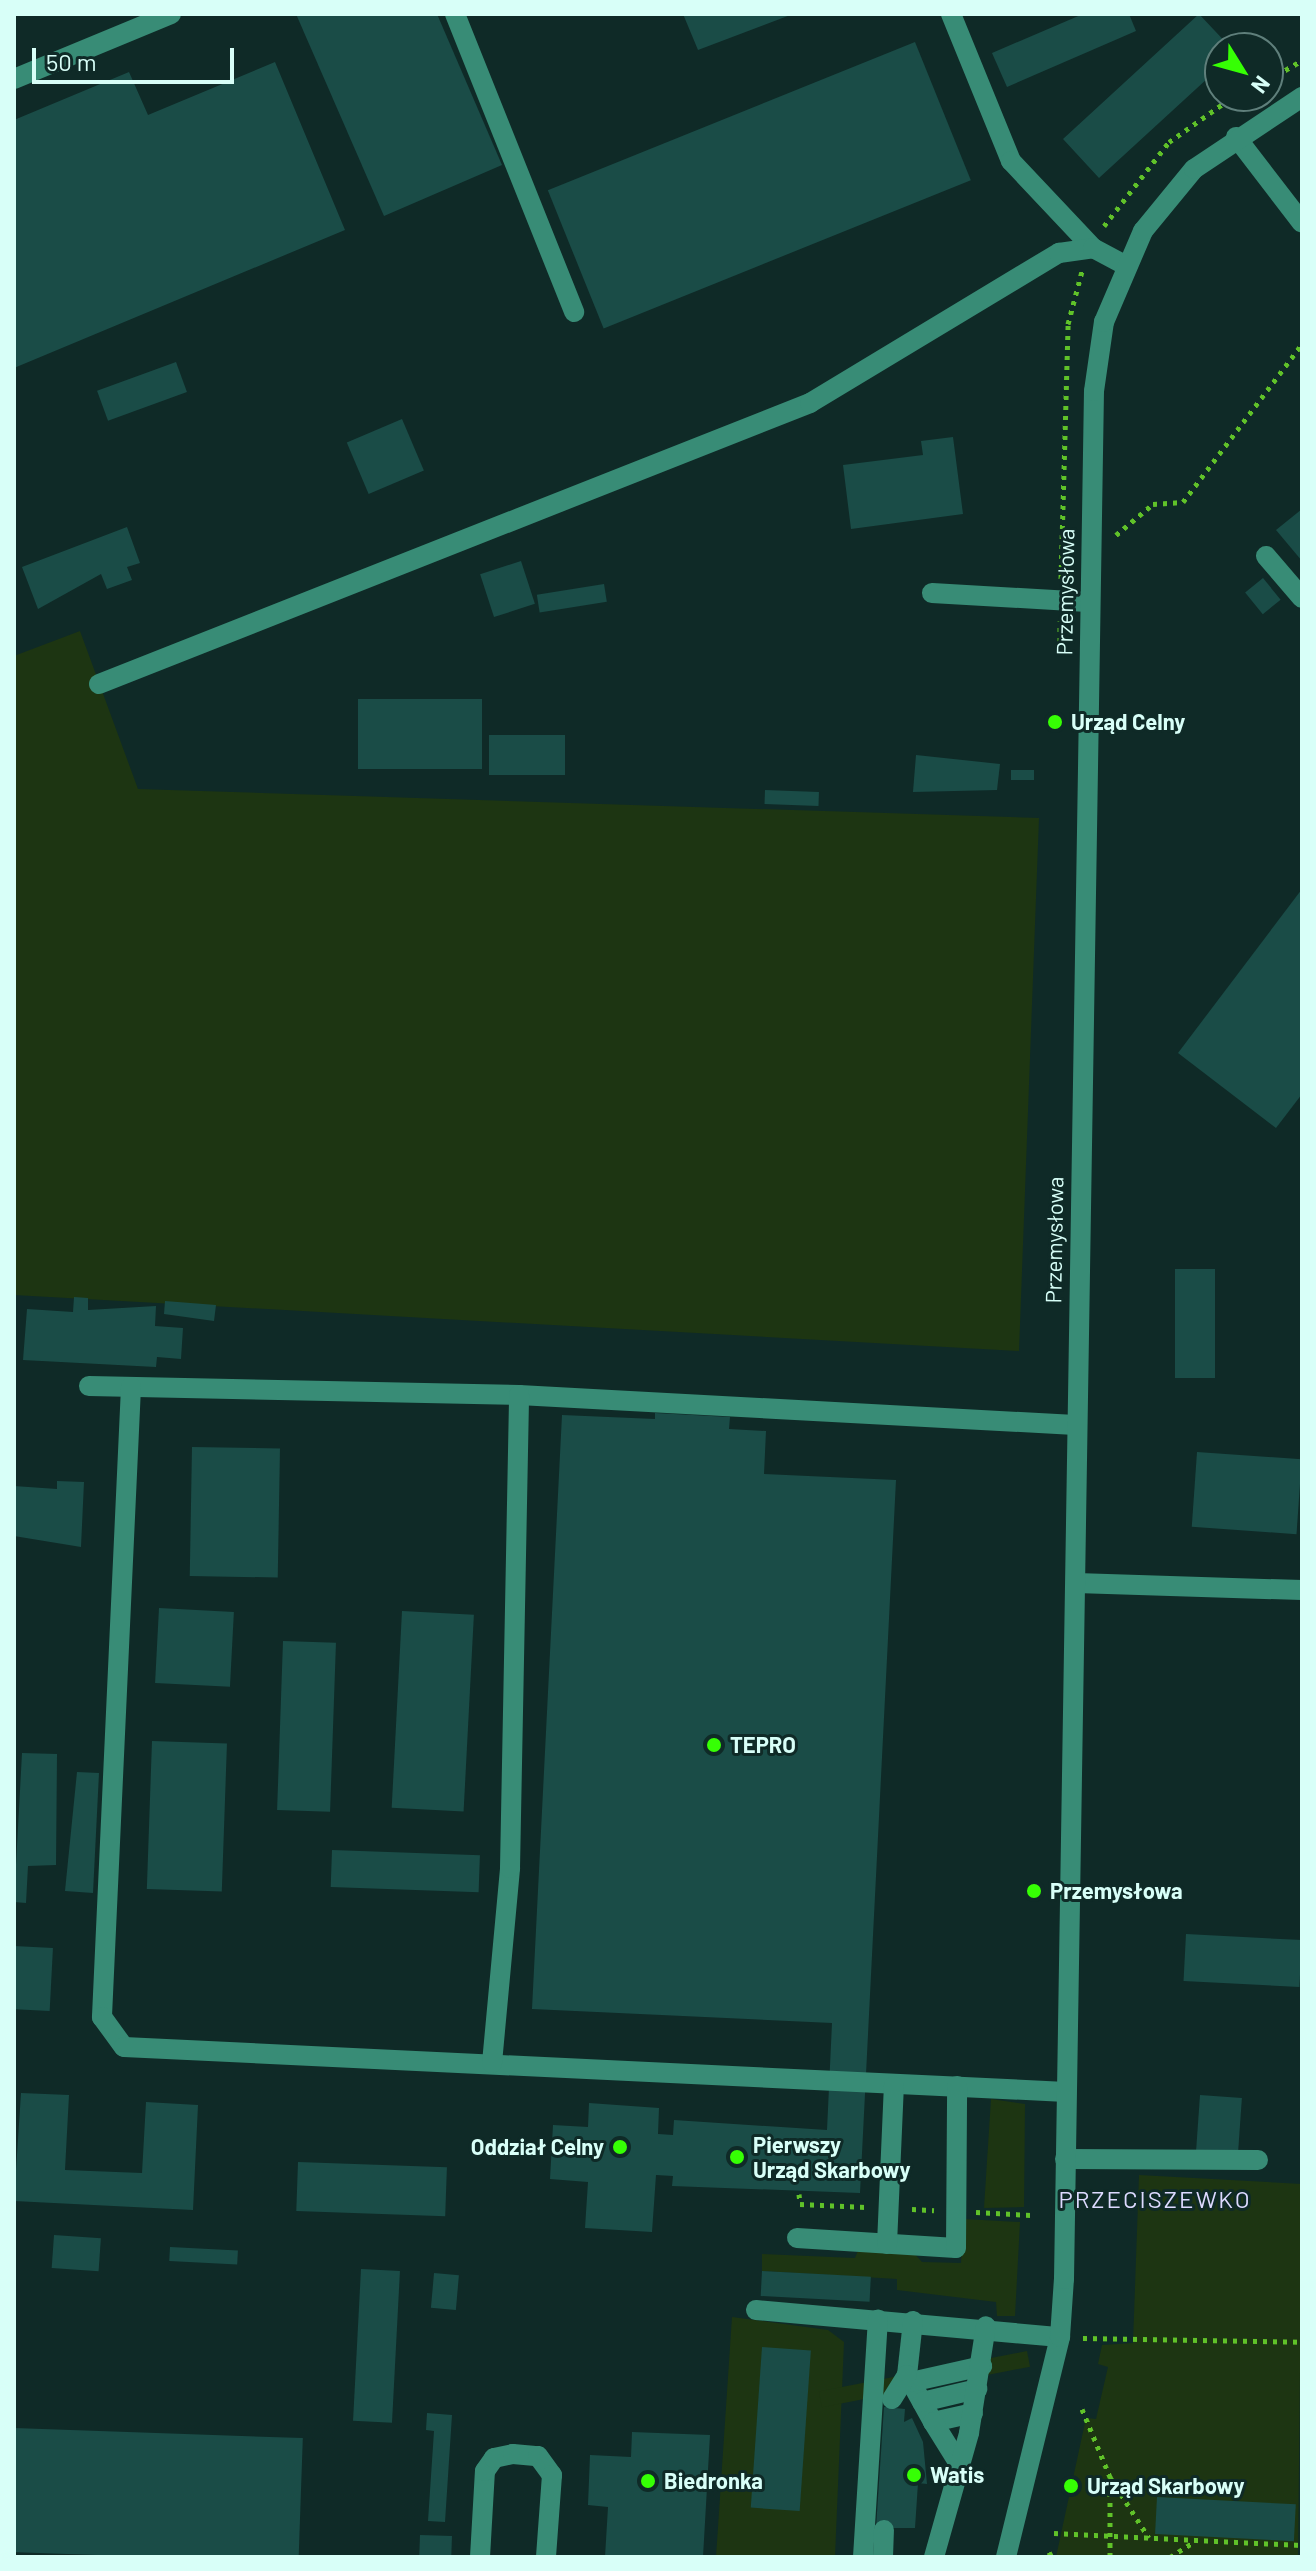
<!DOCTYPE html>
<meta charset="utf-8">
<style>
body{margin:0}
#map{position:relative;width:1316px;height:2571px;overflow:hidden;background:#0f2a27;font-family:Barlow,sans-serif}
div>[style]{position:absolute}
.green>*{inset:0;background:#1d3512;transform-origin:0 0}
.building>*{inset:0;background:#1a4c47;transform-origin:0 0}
.path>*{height:5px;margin-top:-2.5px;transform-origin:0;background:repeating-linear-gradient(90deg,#60c229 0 4px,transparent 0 10px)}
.minor>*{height:20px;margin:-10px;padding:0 10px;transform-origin:10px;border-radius:10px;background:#388c76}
.dots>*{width:22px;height:22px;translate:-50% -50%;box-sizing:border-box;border:4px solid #0f2a27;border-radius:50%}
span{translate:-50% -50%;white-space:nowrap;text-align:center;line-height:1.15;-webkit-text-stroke:6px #0f2a27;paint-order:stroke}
.street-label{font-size:22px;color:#d8fff8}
.poi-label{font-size:22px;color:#d8fff8;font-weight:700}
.left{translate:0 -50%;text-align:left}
.right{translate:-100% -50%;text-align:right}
.neighbourhood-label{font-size:24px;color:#dddaff;letter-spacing:2px}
.frame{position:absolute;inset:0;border:16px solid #d8fff8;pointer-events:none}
.north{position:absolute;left:1204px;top:32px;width:80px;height:80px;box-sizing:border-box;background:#0f2a27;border:2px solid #5f7f7b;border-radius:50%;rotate:127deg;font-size:22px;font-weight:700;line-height:32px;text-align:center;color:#d8fff8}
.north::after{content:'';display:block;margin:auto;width:28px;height:36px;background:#36ff04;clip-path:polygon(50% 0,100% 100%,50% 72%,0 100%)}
.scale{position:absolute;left:32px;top:48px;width:202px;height:36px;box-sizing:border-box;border:4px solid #d8fff8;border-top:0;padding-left:10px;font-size:24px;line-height:28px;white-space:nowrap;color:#d8fff8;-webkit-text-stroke:6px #0f2a27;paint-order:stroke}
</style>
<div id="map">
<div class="green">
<div style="clip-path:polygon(80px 631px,138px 789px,1039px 818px,1019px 1351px,14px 1295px,14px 656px)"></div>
<div style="clip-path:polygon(991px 2099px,1025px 2104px,1024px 2207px,984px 2208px)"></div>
<div style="clip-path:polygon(1139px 2175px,1302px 2184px,1298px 2557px,1056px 2557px,1086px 2418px,1096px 2419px,1108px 2367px,1098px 2364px,1102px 2345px,1133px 2343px)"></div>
<div style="clip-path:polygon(964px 2219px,1020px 2222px,1015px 2316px,997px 2316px,996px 2302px,897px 2290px,897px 2279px,762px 2271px,762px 2254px,855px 2258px,864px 2236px,901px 2239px,922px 2262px,961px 2263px)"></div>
<div style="clip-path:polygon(732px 2317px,828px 2330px,844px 2342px,835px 2557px,716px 2557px)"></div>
<div style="left:1027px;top:2351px;width:16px;height:212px;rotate:79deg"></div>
</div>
<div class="building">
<div style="clip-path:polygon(296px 14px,437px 14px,502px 165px,384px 216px)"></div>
<div style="clip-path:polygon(683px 14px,793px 14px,698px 50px)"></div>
<div style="clip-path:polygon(1083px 14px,1129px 14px,1136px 31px,1007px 87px,992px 53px)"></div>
<div style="clip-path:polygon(1199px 14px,1231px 48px,1220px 48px,1220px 67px,1099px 178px,1063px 139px)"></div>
<div style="left:915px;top:42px;width:149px;height:396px;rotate:68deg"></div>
<div style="clip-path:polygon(275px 62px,345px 230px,14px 368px,14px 120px,129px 72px,148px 115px)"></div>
<div style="left:176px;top:362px;width:32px;height:84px;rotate:70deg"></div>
<div style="left:402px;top:419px;width:56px;height:60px;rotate:67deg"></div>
<div style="clip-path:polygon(953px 437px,963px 514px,851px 529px,843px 465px,923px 455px,921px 441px)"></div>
<div style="clip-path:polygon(1302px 509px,1302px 561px,1276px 530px)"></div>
<div style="clip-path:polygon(127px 527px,140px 563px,127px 567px,132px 580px,107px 589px,101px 574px,38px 609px,22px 567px)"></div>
<div style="left:521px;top:561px;width:45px;height:43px;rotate:72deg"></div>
<div style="left:1263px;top:578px;width:28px;height:23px;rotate:51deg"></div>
<div style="left:604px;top:584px;width:18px;height:68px;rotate:81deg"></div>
<div style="left:358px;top:699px;width:124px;height:70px"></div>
<div style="left:489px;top:735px;width:76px;height:40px"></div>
<div style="clip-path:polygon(916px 755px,1000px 764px,997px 790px,913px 792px)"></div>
<div style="left:1011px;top:770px;width:23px;height:10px"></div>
<div style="left:765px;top:790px;width:54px;height:14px;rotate:2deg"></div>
<div style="clip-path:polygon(1302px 889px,1302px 1094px,1276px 1128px,1178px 1053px)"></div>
<div style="left:1175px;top:1269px;width:40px;height:109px"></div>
<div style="clip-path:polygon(74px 1297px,88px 1298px,88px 1310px,156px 1306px,155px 1326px,183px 1328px,181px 1359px,157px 1357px,156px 1367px,23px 1360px,27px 1309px,73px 1312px)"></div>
<div style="clip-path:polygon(165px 1301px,216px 1305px,214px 1321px,164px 1314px)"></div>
<div style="clip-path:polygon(655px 1413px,730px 1417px,729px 1429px,766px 1431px,764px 1474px,896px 1480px,860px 2193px,672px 2186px,673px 2176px,656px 2175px,652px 2232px,585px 2228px,588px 2182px,550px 2179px,553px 2125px,588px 2127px,589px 2103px,659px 2108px,658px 2134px,673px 2135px,674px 2120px,827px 2130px,832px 2023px,532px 2009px,562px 1415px,655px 1419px)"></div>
<div style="left:192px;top:1447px;width:88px;height:129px;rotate:1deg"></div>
<div style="left:1197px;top:1452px;width:105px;height:75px;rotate:4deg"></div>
<div style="clip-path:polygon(57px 1481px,84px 1482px,81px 1547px,14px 1536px,14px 1486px,57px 1489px)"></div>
<div style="left:159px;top:1608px;width:75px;height:75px;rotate:3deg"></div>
<div style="left:402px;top:1611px;width:72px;height:197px;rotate:3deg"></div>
<div style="left:283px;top:1641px;width:53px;height:169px;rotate:2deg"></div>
<div style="left:152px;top:1741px;width:75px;height:148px;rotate:2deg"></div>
<div style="clip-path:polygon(22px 1753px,57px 1754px,56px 1865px,28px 1866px,26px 1903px,14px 1902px)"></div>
<div style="clip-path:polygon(77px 1772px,99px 1773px,93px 1893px,65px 1891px)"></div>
<div style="left:332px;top:1850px;width:148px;height:37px;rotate:2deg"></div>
<div style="left:1186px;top:1934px;width:116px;height:47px;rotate:3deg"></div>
<div style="left:14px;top:1946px;width:39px;height:63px;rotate:3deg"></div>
<div style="clip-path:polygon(21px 2093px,69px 2095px,65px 2170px,142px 2173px,146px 2102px,198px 2105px,193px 2210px,14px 2201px)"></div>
<div style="left:1200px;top:2095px;width:42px;height:57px;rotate:4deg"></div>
<div style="left:298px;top:2162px;width:149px;height:49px;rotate:2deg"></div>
<div style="left:54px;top:2235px;width:47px;height:33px;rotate:4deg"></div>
<div style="left:170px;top:2247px;width:68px;height:14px;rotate:3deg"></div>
<div style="left:361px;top:2269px;width:39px;height:152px;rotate:3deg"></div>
<div style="left:762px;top:2271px;width:109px;height:25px;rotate:3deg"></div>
<div style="left:434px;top:2273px;width:25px;height:35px;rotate:5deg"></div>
<div style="left:762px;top:2347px;width:49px;height:161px;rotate:4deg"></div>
<div style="clip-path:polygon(884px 2407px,905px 2409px,904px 2422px,912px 2418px,923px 2442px,927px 2484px,918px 2483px,915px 2528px,876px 2528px)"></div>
<div style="clip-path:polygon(427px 2413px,452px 2415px,445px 2522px,428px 2521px,434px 2431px,426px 2430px)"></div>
<div style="left:14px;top:2428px;width:289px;height:124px;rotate:2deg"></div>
<div style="clip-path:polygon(632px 2432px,710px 2435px,703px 2557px,605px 2557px,608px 2507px,588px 2505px,590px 2455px,631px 2457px)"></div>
<div style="left:1157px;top:2497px;width:139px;height:37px;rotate:3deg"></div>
<div style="left:420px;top:2535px;width:32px;height:22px;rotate:2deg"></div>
</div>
<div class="path">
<div style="left:1268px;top:80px;width:39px;rotate:-30deg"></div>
<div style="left:1104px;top:226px;width:106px;rotate:-52.3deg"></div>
<div style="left:1169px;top:142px;width:80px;rotate:-35.3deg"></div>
<div style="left:1116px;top:535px;width:48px;rotate:-40deg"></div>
<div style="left:1153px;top:504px;width:30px;rotate:-4deg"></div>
<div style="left:1183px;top:502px;width:198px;rotate:-53deg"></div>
<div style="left:1061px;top:579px;width:255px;rotate:-88.4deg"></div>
<div style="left:1068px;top:324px;width:55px;rotate:-75.2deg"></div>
<div style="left:1060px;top:651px;width:30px;rotate:-90deg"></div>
<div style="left:799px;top:2194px;width:10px;rotate:84deg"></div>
<div style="left:800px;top:2204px;width:66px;rotate:2.6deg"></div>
<div style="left:912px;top:2209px;width:22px;rotate:3deg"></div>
<div style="left:976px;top:2212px;width:55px;rotate:3.1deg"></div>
<div style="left:1083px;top:2338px;width:219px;rotate:1deg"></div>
<div style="left:1082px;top:2409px;width:74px;rotate:67.6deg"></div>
<div style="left:1110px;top:2477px;width:72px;rotate:57.4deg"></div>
<div style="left:1054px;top:2533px;width:248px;rotate:2.8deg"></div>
<div style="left:1049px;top:2552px;width:6px;rotate:59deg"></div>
<div style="left:1110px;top:2557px;width:79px;rotate:-90deg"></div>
<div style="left:1170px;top:2557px;width:26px;rotate:-32deg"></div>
</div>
<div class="minor">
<div style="left:455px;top:14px;width:321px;rotate:68.2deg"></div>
<div style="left:951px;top:14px;width:159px;rotate:67.8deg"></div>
<div style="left:1011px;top:161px;width:120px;rotate:46.7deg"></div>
<div style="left:14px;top:79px;width:170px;rotate:-22.5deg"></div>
<div style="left:1236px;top:137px;width:108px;rotate:52.5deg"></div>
<div style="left:1266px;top:556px;width:55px;rotate:49.4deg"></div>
<div style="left:932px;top:593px;width:156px;rotate:3.3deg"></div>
<div style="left:99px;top:684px;width:765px;rotate:-21.56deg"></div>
<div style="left:810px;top:403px;width:291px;rotate:-31.1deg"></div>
<div style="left:1059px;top:253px;width:34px;rotate:-8deg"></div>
<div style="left:1093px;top:248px;width:34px;rotate:28deg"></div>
<div style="left:89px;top:1386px;width:430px;rotate:1.2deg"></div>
<div style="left:519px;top:1395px;width:557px;rotate:3.09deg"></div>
<div style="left:131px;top:1387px;width:631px;rotate:92.64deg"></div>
<div style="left:102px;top:2017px;width:37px;rotate:54deg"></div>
<div style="left:124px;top:2047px;width:943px;rotate:2.73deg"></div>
<div style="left:1076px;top:1583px;width:226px;rotate:1.8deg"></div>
<div style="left:492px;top:2063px;width:196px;rotate:-84.7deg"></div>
<div style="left:510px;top:1868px;width:473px;rotate:-88.9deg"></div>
<div style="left:1065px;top:2159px;width:193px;rotate:0.3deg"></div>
<div style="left:797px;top:2238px;width:159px;rotate:3.6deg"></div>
<div style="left:956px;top:2248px;width:162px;rotate:-89.6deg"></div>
<div style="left:887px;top:2244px;width:158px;rotate:-87.5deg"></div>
<div style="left:756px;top:2310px;width:305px;rotate:5.1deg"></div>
<div style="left:913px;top:2321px;width:54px;rotate:96.3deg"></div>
<div style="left:907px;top:2375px;width:54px;rotate:61deg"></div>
<div style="left:933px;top:2422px;width:41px;rotate:-12.7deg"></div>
<div style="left:911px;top:2382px;width:73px;rotate:-12.7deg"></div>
<div style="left:892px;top:2399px;width:28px;rotate:-58deg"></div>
<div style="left:922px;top:2402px;width:57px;rotate:-13.3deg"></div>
<div style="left:933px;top:2422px;width:53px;rotate:58.1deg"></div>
<div style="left:480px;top:2557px;width:86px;rotate:-86.7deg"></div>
<div style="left:485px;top:2471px;width:16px;rotate:-55deg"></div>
<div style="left:494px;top:2458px;width:19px;rotate:-12deg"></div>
<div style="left:513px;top:2454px;width:25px;rotate:5deg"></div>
<div style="left:538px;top:2456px;width:24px;rotate:54deg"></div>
<div style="left:552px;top:2475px;width:82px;rotate:94.2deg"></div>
<div style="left:863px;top:2557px;width:238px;rotate:-86.4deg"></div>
<div style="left:883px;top:2557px;width:27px;rotate:-88deg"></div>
<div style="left:934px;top:2557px;width:129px;rotate:-74.2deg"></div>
<div style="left:969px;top:2433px;width:108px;rotate:-81deg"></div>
<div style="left:1006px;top:2557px;width:227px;rotate:-76.2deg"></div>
<div style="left:1060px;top:2337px;width:58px;rotate:-86.1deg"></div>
<div style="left:1064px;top:2279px;width:1888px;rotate:-89.09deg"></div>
<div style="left:1094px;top:391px;width:70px;rotate:-81.8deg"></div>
<div style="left:1104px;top:322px;width:99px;rotate:-66.8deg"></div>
<div style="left:1143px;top:231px;width:80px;rotate:-50.6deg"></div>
<div style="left:1194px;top:169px;width:130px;rotate:-33.7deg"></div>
</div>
<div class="dots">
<div style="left:1055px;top:722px;background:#36ff04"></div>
<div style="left:714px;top:1745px;background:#36ff04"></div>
<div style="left:1034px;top:1891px;background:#36ff04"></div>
<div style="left:620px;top:2147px;background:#36ff04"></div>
<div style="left:737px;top:2157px;background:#36ff04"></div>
<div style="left:914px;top:2475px;background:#36ff04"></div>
<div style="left:648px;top:2481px;background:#36ff04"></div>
<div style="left:1071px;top:2486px;background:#36ff04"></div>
</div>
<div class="street-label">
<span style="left:1065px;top:592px;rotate:-89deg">Przemysłowa</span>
<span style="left:1054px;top:1240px;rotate:-89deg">Przemysłowa</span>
</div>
<div class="poi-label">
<span class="left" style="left:1071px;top:722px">Urząd Celny</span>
<span class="left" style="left:730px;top:1745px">TEPRO</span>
<span class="left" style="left:1050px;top:1891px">Przemysłowa</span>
<span class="left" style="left:753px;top:2157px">Pierwszy<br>Urząd Skarbowy</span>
<span class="right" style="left:604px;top:2147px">Oddział Celny</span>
<span class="left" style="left:930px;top:2475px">Watis</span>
<span class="left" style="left:664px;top:2481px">Biedronka</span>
<span class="left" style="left:1087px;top:2486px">Urząd Skarbowy</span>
</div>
<div class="neighbourhood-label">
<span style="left:1155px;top:2199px">PRZECISZEWKO</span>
</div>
<div class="frame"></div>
<div class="north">N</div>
<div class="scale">50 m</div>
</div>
